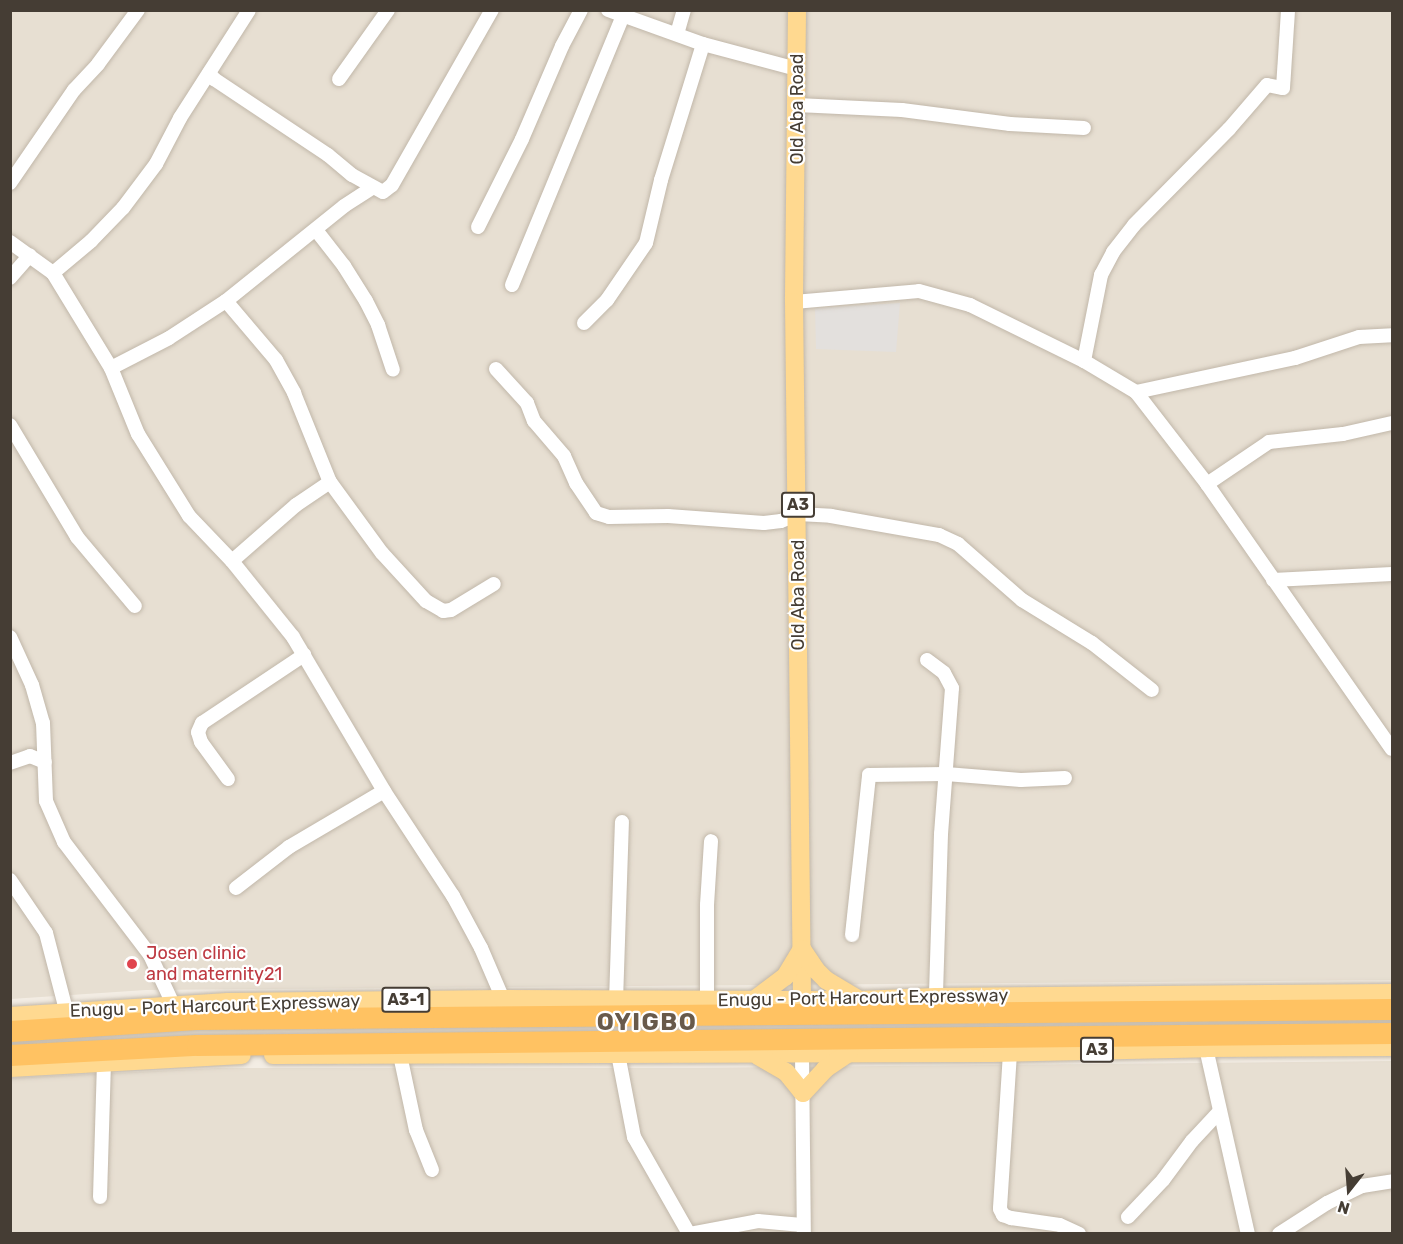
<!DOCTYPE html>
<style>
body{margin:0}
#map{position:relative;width:1403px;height:1244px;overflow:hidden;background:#f3ede4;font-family:Rubik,sans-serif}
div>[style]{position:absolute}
.residential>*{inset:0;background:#e7dfd2}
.parking>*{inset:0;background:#e3e0dd}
.roads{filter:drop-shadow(0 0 2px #c1b7a9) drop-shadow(0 0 2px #c1b7a9)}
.minor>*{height:14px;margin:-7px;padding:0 7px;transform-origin:7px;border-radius:7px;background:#fff}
.major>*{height:18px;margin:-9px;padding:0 9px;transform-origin:9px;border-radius:9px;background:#ffd990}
.highway>*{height:21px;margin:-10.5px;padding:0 10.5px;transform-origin:10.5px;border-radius:10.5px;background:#ffc262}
.dots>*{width:16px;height:16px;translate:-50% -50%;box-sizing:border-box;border:3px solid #fff;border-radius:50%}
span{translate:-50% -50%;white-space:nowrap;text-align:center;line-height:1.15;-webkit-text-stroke:4.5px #fff;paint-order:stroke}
.shield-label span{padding:2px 4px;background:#fff;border:2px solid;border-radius:4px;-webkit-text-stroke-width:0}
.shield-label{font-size:16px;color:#453d34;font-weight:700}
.street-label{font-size:18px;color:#453d34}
.health-label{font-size:18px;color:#be3a42}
.left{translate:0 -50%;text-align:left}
.district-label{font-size:24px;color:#685a4b;font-weight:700;letter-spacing:1.5px}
.frame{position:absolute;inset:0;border:12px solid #453d34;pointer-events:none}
.north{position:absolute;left:1319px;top:1160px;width:60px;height:60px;-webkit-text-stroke:4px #fff;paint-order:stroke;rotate:197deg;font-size:16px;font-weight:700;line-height:24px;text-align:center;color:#453d34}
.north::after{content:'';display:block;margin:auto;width:21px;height:27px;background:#453d34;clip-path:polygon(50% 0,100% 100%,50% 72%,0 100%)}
</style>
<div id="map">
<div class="residential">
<div style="clip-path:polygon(11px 11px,1392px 11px,1392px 980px,146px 990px,11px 999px)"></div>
<div style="clip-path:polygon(1392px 1061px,1392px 1233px,11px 1234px,11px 1078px,218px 1068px,699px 1068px)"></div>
</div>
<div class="parking">
<div style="clip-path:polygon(900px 303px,896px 352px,816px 349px,815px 308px)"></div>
</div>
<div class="roads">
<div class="minor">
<div style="left:608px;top:10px;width:101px;rotate:19.7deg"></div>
<div style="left:703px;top:44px;width:97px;rotate:14.9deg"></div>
<div style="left:677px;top:34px;width:25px;rotate:-74deg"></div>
<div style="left:209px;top:73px;width:8px;rotate:50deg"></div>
<div style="left:214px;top:79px;width:137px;rotate:33.7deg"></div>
<div style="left:328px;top:155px;width:31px;rotate:40deg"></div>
<div style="left:352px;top:175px;width:35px;rotate:29deg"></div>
<div style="left:383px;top:192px;width:11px;rotate:-38deg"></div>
<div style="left:392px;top:185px;width:202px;rotate:-60.3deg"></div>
<div style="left:339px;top:79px;width:85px;rotate:-54.6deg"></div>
<div style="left:797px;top:105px;width:105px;rotate:2.7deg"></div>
<div style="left:902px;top:110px;width:109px;rotate:7.4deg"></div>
<div style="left:1010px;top:124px;width:74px;rotate:3.1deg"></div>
<div style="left:10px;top:183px;width:113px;rotate:-55.5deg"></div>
<div style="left:74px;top:90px;width:35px;rotate:-47deg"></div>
<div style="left:98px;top:64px;width:67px;rotate:-53.5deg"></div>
<div style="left:478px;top:227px;width:98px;rotate:-63.4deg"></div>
<div style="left:522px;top:139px;width:101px;rotate:-66.7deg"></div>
<div style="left:562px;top:46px;width:41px;rotate:-62.2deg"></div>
<div style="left:316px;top:230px;width:46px;rotate:52.1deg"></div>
<div style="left:344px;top:266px;width:41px;rotate:57.8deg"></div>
<div style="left:366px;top:301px;width:27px;rotate:63deg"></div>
<div style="left:378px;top:325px;width:47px;rotate:71.6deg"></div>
<div style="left:10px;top:242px;width:53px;rotate:35.8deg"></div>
<div style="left:53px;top:273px;width:111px;rotate:58.6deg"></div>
<div style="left:111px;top:368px;width:71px;rotate:67.8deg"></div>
<div style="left:138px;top:434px;width:97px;rotate:58.1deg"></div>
<div style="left:189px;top:516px;width:62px;rotate:46.3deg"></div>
<div style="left:232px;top:561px;width:97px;rotate:51.2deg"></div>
<div style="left:293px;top:637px;width:179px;rotate:59.4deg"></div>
<div style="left:384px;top:791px;width:126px;rotate:56.7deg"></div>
<div style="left:453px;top:896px;width:59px;rotate:61.7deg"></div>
<div style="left:481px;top:948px;width:56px;rotate:66.7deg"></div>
<div style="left:53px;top:273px;width:50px;rotate:-40.1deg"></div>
<div style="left:91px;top:241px;width:46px;rotate:-45.9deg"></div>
<div style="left:123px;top:208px;width:55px;rotate:-53.1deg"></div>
<div style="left:156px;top:164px;width:52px;rotate:-62.4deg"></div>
<div style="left:180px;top:118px;width:128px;rotate:-57.4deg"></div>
<div style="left:10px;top:278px;width:30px;rotate:-49deg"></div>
<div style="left:512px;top:285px;width:291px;rotate:-67.6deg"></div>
<div style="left:226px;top:301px;width:77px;rotate:49.7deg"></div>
<div style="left:276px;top:360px;width:38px;rotate:61deg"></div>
<div style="left:294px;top:393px;width:96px;rotate:68deg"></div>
<div style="left:330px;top:482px;width:41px;rotate:145.9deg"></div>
<div style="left:296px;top:505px;width:85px;rotate:138.8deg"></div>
<div style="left:794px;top:302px;width:125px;rotate:-5deg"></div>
<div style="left:919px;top:291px;width:53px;rotate:15.4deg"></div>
<div style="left:970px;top:305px;width:127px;rotate:26.2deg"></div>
<div style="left:1084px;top:361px;width:61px;rotate:30.8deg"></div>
<div style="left:1136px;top:392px;width:116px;rotate:52.3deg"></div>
<div style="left:1207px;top:484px;width:323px;rotate:55.1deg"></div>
<div style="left:584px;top:323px;width:33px;rotate:-45deg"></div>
<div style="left:607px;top:300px;width:69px;rotate:-55.6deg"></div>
<div style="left:646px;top:243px;width:65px;rotate:-76.6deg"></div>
<div style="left:661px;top:180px;width:142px;rotate:-72.8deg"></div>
<div style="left:1084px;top:361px;width:88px;rotate:-78.8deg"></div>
<div style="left:1101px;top:275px;width:26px;rotate:-62deg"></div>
<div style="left:1113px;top:252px;width:34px;rotate:-52deg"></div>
<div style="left:1134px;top:225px;width:135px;rotate:-45.3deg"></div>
<div style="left:1229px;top:129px;width:58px;rotate:-49.2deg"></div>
<div style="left:1267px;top:85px;width:16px;rotate:11deg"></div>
<div style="left:1283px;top:88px;width:78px;rotate:-86.3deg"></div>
<div style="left:111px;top:368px;width:65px;rotate:-27.3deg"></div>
<div style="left:169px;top:338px;width:68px;rotate:-33deg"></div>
<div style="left:226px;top:301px;width:151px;rotate:-38.8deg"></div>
<div style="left:344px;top:206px;width:33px;rotate:-33deg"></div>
<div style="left:496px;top:369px;width:46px;rotate:47.6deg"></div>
<div style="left:527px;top:403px;width:19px;rotate:69deg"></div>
<div style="left:534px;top:421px;width:46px;rotate:49.4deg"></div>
<div style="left:564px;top:456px;width:30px;rotate:66deg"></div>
<div style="left:576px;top:483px;width:36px;rotate:56deg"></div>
<div style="left:596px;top:513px;width:14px;rotate:17deg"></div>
<div style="left:609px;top:517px;width:59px;rotate:-1deg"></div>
<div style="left:668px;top:516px;width:96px;rotate:4.2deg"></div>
<div style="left:764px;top:523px;width:17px;rotate:-7deg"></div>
<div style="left:781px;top:521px;width:18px;rotate:-22deg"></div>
<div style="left:798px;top:514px;width:33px;rotate:3deg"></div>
<div style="left:831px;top:516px;width:110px;rotate:10deg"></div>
<div style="left:939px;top:535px;width:21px;rotate:25deg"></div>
<div style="left:958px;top:544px;width:85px;rotate:41.2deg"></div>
<div style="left:1022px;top:600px;width:82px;rotate:31.6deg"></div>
<div style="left:1092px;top:643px;width:76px;rotate:38.1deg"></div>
<div style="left:1136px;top:392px;width:163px;rotate:-12.1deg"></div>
<div style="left:1295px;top:358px;width:67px;rotate:-18.2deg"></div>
<div style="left:1359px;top:337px;width:33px;rotate:-3deg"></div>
<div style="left:10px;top:425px;width:131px;rotate:59.1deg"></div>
<div style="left:77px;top:537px;width:90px;rotate:50deg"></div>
<div style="left:330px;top:482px;width:88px;rotate:53.8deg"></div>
<div style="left:382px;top:553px;width:65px;rotate:47.5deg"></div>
<div style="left:426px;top:601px;width:20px;rotate:30deg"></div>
<div style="left:443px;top:611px;width:8px;rotate:-7deg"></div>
<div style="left:451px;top:610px;width:50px;rotate:-31.2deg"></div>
<div style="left:1207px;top:484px;width:75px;rotate:-34.1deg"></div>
<div style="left:1269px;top:442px;width:74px;rotate:-6.2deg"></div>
<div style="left:1343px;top:434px;width:50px;rotate:-12.7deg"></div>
<div style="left:1273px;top:580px;width:119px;rotate:-2.9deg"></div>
<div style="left:10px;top:637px;width:53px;rotate:65.4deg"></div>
<div style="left:32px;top:685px;width:40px;rotate:74deg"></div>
<div style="left:43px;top:723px;width:78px;rotate:87.8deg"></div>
<div style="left:46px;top:801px;width:45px;rotate:66.3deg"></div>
<div style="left:64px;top:842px;width:142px;rotate:52.7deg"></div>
<div style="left:150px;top:955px;width:54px;rotate:64.9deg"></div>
<div style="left:927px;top:660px;width:21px;rotate:37deg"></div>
<div style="left:944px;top:673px;width:17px;rotate:62deg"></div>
<div style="left:952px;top:688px;width:146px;rotate:94.3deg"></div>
<div style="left:941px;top:834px;width:163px;rotate:91.8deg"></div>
<div style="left:10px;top:763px;width:21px;rotate:-19deg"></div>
<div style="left:30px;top:756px;width:16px;rotate:22deg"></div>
<div style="left:228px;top:779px;width:46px;rotate:-126.1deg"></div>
<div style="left:201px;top:742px;width:10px;rotate:-107deg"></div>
<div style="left:198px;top:732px;width:10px;rotate:-66deg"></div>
<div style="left:202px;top:723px;width:123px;rotate:-33.7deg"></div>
<div style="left:10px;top:880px;width:64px;rotate:55.8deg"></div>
<div style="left:46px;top:933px;width:80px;rotate:75.4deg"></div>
<div style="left:236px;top:888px;width:67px;rotate:-37.7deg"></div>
<div style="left:289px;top:847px;width:110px;rotate:-30.5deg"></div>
<div style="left:852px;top:935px;width:161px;rotate:-83.9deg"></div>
<div style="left:869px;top:775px;width:77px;rotate:-0.7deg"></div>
<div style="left:946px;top:774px;width:75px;rotate:4.6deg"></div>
<div style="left:1021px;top:780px;width:44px;rotate:-2.6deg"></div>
<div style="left:707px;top:999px;width:94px;rotate:-90deg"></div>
<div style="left:707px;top:905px;width:64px;rotate:-86.4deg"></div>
<div style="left:616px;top:1001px;width:179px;rotate:-88.1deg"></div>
<div style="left:1206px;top:1048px;width:191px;rotate:77.3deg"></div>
<div style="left:1010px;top:1053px;width:156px;rotate:93.7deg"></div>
<div style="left:1000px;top:1209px;width:7px;rotate:63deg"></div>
<div style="left:1003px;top:1215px;width:9px;rotate:21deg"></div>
<div style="left:1011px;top:1218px;width:49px;rotate:8.1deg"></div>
<div style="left:1060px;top:1225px;width:21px;rotate:25deg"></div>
<div style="left:618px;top:1054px;width:85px;rotate:79.1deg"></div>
<div style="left:634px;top:1137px;width:112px;rotate:60.4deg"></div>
<div style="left:802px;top:1054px;width:180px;rotate:89.4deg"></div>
<div style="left:400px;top:1055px;width:77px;rotate:78deg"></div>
<div style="left:416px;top:1130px;width:43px;rotate:68.2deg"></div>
<div style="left:100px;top:1197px;width:137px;rotate:-88.3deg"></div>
<div style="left:1128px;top:1217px;width:51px;rotate:-46.6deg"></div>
<div style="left:1163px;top:1180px;width:49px;rotate:-53.4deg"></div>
<div style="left:1192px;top:1141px;width:40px;rotate:-47deg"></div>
<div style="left:690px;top:1234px;width:69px;rotate:-10.8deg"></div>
<div style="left:758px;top:1221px;width:44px;rotate:5.2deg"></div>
<div style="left:1279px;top:1234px;width:57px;rotate:-32.9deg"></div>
<div style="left:1327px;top:1203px;width:39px;rotate:-26deg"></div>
<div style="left:1362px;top:1186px;width:30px;rotate:-9deg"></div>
</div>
<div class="major">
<div style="left:797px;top:10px;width:292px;rotate:90.6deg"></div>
<div style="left:794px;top:302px;width:698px;rotate:89.34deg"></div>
<div style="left:754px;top:1000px;width:39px;rotate:-37deg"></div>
<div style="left:785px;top:977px;width:33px;rotate:-59deg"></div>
<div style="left:802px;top:949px;width:25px;rotate:56deg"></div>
<div style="left:816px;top:970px;width:14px;rotate:45deg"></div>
<div style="left:826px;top:980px;width:39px;rotate:31deg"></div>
<div style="left:10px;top:1016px;width:218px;rotate:-3.7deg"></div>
<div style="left:228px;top:1002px;width:275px;rotate:-0.6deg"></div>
<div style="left:503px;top:999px;width:356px;rotate:0.2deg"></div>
<div style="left:859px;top:1000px;width:77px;rotate:-2.2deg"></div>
<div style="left:936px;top:997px;width:456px;rotate:-0.5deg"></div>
<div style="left:273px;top:1055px;width:719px;rotate:-0.16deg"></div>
<div style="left:992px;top:1053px;width:214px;rotate:-1.3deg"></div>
<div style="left:1206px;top:1048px;width:186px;rotate:-0.3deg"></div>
<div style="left:758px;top:1056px;width:32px;rotate:30deg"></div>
<div style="left:786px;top:1072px;width:27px;rotate:51deg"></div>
<div style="left:803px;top:1093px;width:33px;rotate:-47deg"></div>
<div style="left:825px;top:1069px;width:29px;rotate:-34deg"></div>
<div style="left:10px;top:1068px;width:232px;rotate:-3.2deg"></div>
</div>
<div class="highway">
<div style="left:10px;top:1031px;width:186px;rotate:-3.7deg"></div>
<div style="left:196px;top:1019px;width:1196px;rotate:-0.48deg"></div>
<div style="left:10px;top:1055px;width:187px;rotate:-3.1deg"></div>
<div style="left:197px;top:1045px;width:1195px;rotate:-0.58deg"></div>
</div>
</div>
<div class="dots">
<div style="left:132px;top:964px;background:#e0444e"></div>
</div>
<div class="shield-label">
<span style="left:798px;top:505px">A3</span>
<span style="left:406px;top:1000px">A3-1</span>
<span style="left:1097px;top:1050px">A3</span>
</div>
<div class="street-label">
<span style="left:797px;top:109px;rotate:-90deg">Old Aba Road</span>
<span style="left:798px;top:595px;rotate:-90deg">Old Aba Road</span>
<span style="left:863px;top:998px;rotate:-1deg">Enugu - Port Harcourt Expressway</span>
<span style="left:215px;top:1006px;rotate:-2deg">Enugu - Port Harcourt Expressway</span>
</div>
<div class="health-label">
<span class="left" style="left:146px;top:964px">Josen clinic<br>and maternity21</span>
</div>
<div class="district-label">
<span style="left:647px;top:1023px">OYIGBO</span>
</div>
<div class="frame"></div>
<div class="north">N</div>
</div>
